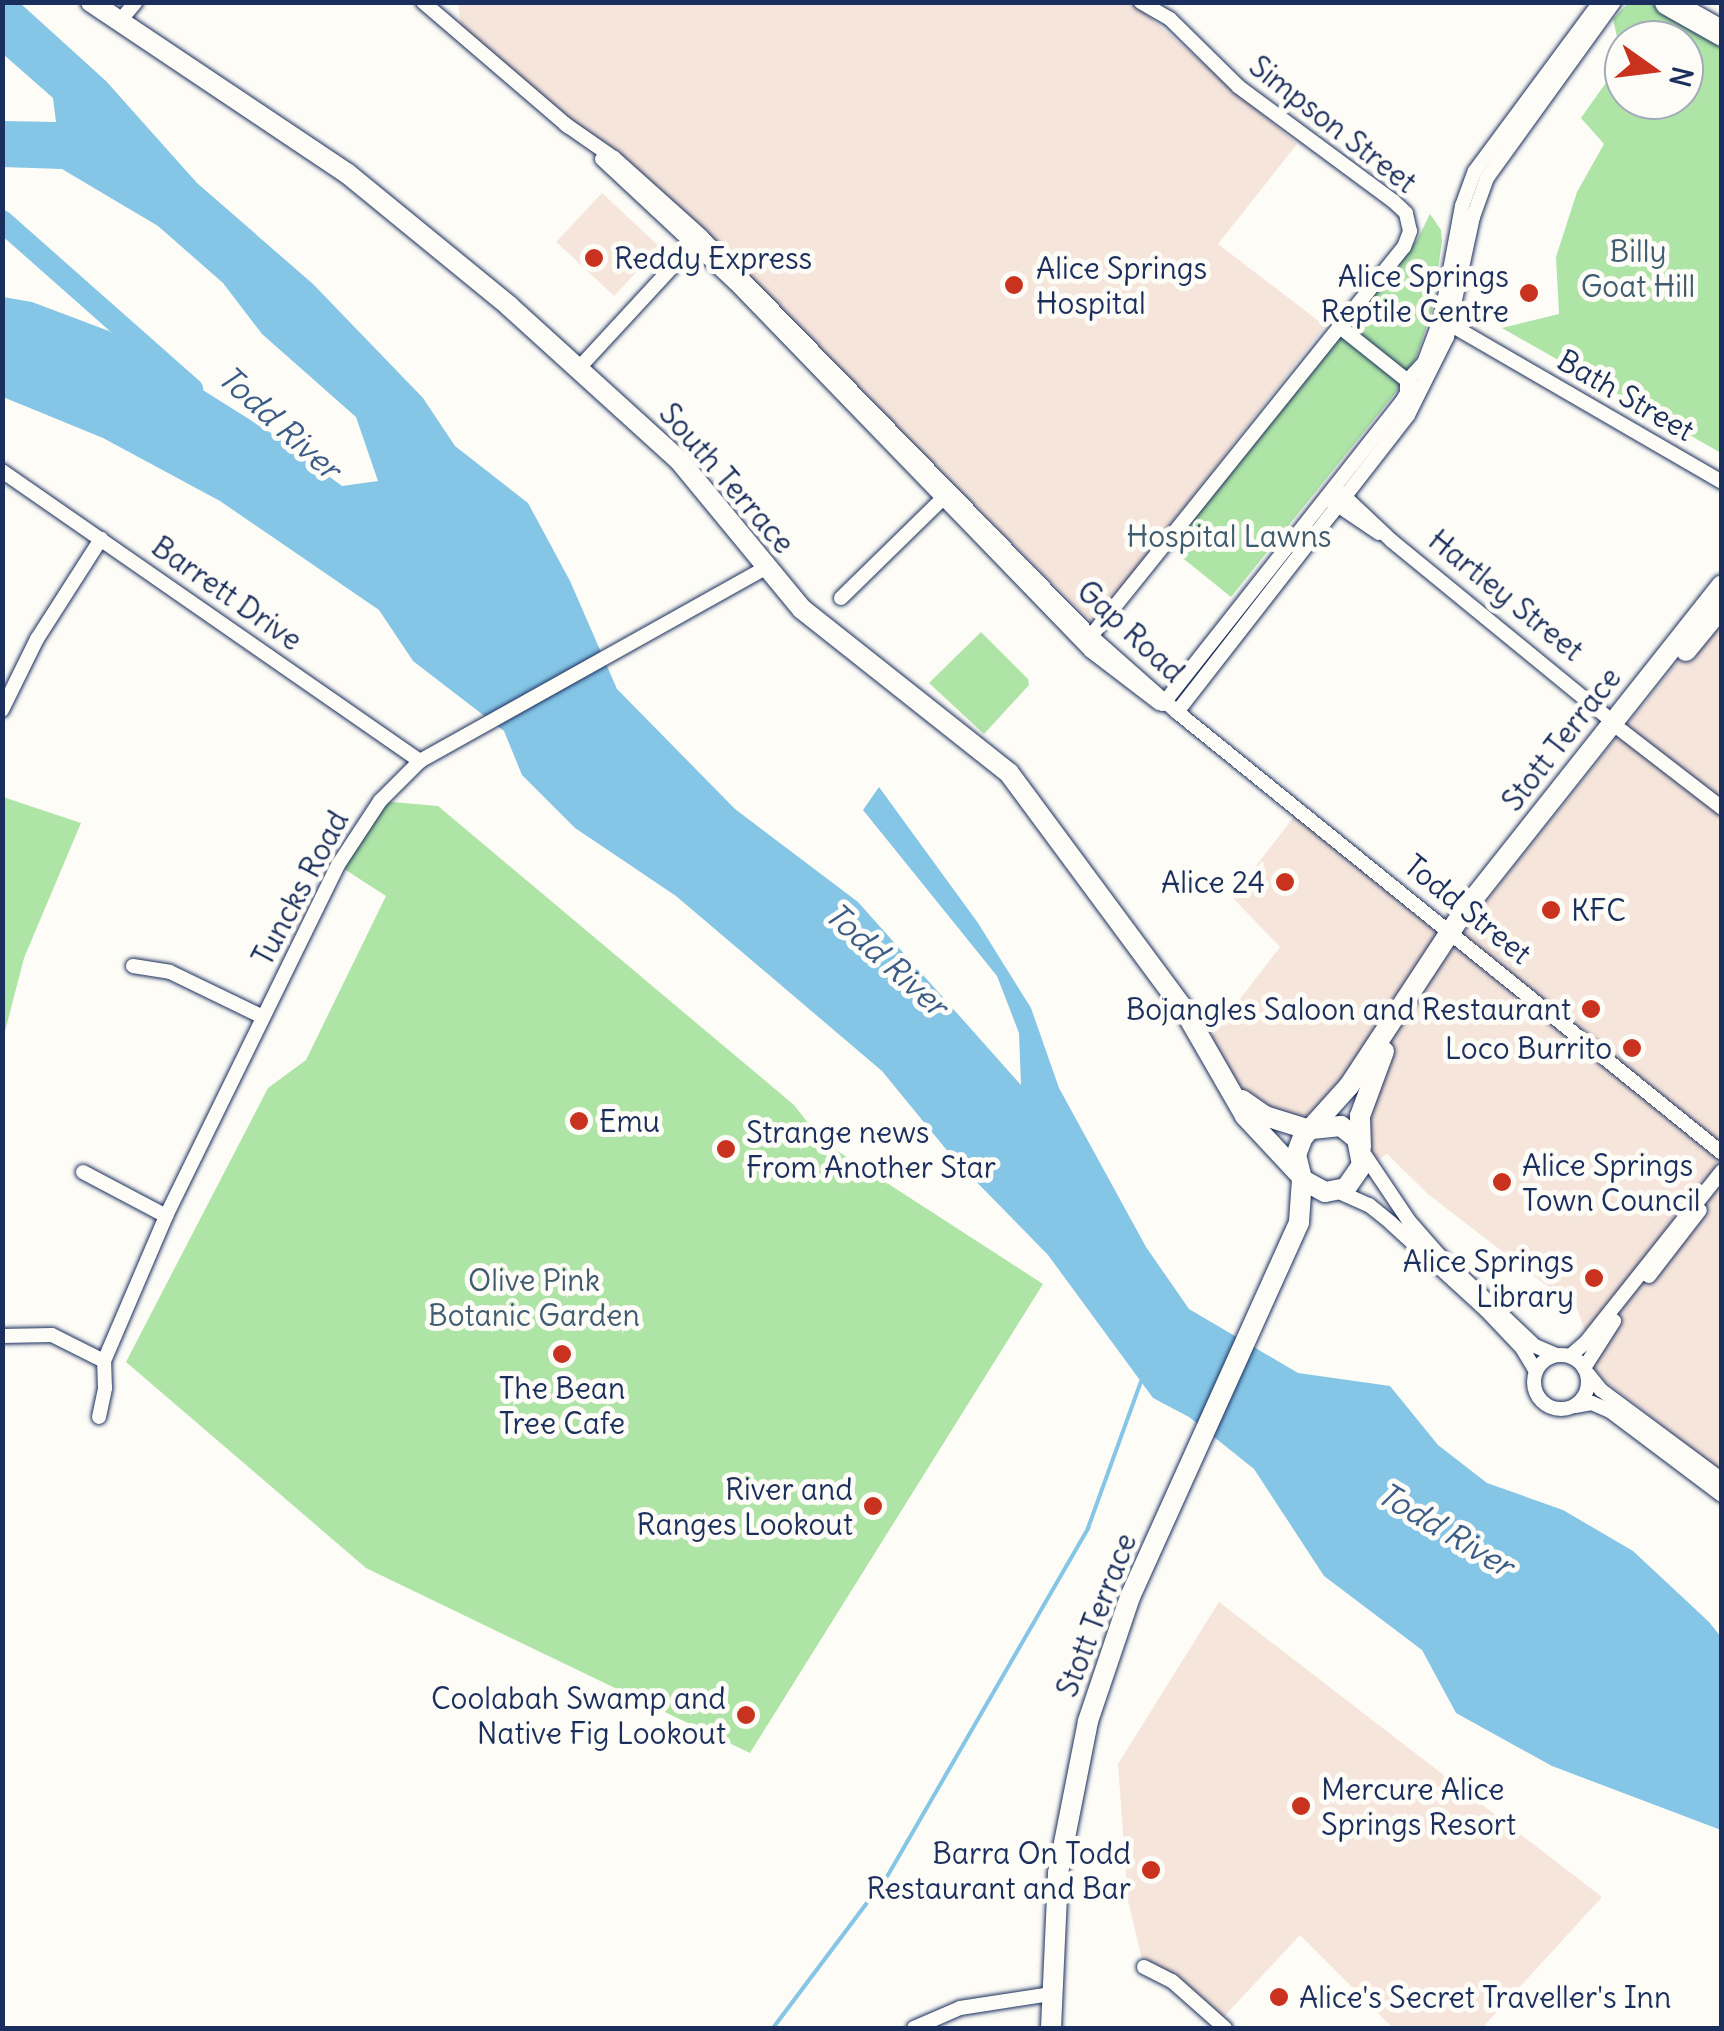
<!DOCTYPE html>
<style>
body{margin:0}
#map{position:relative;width:1724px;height:2031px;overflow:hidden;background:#fdfcf7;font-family:Delius,sans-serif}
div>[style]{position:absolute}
.built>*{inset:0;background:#f6e5db;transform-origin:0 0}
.green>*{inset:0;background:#aee4a6}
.water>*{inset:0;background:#85c5e6}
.stream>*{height:4px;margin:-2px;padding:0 2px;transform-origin:2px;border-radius:2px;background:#85c5e6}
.river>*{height:22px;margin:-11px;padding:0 11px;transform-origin:11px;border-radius:11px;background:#85c5e6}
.roads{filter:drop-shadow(0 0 2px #1b2f5e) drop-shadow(0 0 2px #1b2f5e)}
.street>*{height:14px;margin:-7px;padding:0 7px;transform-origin:7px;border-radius:7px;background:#fdfcf7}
.street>.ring{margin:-7px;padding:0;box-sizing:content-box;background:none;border:14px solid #fdfcf7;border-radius:50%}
.secondary>*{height:20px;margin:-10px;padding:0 10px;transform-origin:10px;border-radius:10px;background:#fdfcf7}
.highway>*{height:25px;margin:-12.5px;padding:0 12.5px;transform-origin:12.5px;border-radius:12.5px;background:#fdfcf7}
.dots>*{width:28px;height:28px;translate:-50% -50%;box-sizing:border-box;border:5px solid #fdfcf7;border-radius:50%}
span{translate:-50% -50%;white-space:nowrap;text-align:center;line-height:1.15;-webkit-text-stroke:10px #fdfcf7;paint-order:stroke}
.street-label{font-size:30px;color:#1b2f5e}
.park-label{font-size:30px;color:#405c70}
.poi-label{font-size:30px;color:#1b2f5e}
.left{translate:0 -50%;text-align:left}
.right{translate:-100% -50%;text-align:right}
.water-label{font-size:32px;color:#3b5c87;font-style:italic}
.frame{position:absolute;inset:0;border:5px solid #1b2f5e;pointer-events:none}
.north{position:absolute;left:1604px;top:20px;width:100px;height:100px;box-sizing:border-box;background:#fdfcf7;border:2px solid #a3aaba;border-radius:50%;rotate:104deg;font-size:28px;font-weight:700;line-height:40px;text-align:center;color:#1b2f5e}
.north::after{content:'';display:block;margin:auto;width:35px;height:45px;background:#c8321e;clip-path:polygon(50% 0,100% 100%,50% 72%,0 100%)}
</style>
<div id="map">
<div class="built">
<div style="clip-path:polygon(458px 3px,1133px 3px,1297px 144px,1218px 244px,1325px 326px,1093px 624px,715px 242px,461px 27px)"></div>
<div style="left:602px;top:193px;width:79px;height:67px;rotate:43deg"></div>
<div style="clip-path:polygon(1721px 607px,1721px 1471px,1595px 1373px,1594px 1355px,1577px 1309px,1429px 1195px,1387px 1154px,1371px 1164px,1363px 1155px,1374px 1072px,1319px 1126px,1242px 1100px,1204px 1046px,1280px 947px,1232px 897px,1300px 809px,1453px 933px,1475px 915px)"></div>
<div style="clip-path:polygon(1219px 1602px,1602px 1897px,1482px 2028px,1393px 2028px,1300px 1935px,1219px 2022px,1144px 1967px,1128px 1901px,1118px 1764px)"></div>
</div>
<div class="green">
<div style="clip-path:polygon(evenodd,1628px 3px,1654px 3px,1721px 36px,1721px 453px,1502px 328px,1559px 314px,1556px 257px,1577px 192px,1604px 144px,1581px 118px,1622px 60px,1613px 19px,1628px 3px,1624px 40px,1684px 40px,1684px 100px,1624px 100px,1624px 40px)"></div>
<div style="clip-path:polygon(1430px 214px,1441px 230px,1442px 241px,1432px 311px,1415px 360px,1396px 392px,1231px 597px,1169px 547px,1417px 240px)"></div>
<div style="clip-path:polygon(981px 632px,1028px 679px,1029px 685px,984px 734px,929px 683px)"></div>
<div style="clip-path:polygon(3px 797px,81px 823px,24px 958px,3px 1039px)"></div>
<div style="clip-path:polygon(380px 801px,438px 806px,794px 1105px,822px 1141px,1043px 1284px,750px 1753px,366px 1568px,126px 1362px,268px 1088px,306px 1060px,386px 896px,338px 865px)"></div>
</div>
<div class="water">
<div style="clip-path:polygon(3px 3px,20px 3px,106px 81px,197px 183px,313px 284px,423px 398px,455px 446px,528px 503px,570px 581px,617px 689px,735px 809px,858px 902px,1021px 1085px,1019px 1033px,997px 976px,863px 810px,879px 787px,978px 923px,1031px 1008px,1059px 1088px,1146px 1247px,1189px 1309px,1298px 1373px,1390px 1386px,1438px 1445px,1487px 1483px,1563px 1510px,1633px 1551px,1709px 1622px,1721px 1637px,1721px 1830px,1552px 1766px,1456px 1713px,1422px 1650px,1324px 1576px,1254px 1469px,1189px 1417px,1153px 1398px,1048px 1255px,954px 1159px,882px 1071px,676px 896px,575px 828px,522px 775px,504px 731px,413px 661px,379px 610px,220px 501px,103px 438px,3px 397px,3px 297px,32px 302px,109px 331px,271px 433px,342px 486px,378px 481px,356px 417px,262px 334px,223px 283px,158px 226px,62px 169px,3px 167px,3px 121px,56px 122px,53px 98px,3px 54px)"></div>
</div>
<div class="stream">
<div style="left:773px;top:2028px;width:191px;rotate:-53.1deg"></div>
<div style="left:888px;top:1875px;width:401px;rotate:-60deg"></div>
<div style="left:1088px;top:1528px;width:158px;rotate:-70.1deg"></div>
</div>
<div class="river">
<div style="left:2px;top:221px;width:254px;rotate:41.5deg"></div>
</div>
<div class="roads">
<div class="street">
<div style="left:423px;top:2px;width:192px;rotate:40.6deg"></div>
<div style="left:119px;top:22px;width:26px;rotate:-50deg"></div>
<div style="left:565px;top:124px;width:60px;rotate:34.8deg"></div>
<div style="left:614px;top:158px;width:117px;rotate:41.9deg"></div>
<div style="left:701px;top:236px;width:559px;rotate:45.73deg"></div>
<div style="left:1091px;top:636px;width:115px;rotate:41.5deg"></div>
<div style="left:1177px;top:712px;width:701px;rotate:38.98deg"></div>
<div style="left:602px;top:159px;width:182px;rotate:43deg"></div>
<div style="left:735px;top:283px;width:512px;rotate:45.95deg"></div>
<div style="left:1091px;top:651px;width:86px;rotate:37.4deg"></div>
<div style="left:1446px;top:322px;width:319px;rotate:30.1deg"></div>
<div style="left:1340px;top:327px;width:95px;rotate:38.6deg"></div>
<div style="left:578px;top:369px;width:176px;rotate:-47.3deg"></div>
<div style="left:2px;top:471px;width:509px;rotate:34.75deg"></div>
<div style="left:1341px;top:493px;width:70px;rotate:43.3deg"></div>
<div style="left:1392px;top:541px;width:284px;rotate:39.3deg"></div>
<div style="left:1330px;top:500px;width:59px;rotate:34deg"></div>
<div style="left:841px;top:598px;width:147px;rotate:-44.4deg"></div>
<div style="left:1091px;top:636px;width:499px;rotate:-51.2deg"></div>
<div style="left:1404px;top:247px;width:17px;rotate:-69deg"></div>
<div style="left:1410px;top:231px;width:18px;rotate:-103deg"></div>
<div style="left:1406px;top:213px;width:18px;rotate:-137deg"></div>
<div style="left:1393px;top:201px;width:192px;rotate:-143.5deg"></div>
<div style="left:1239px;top:87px;width:97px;rotate:-135.4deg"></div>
<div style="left:1170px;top:19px;width:34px;rotate:-150deg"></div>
<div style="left:1163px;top:704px;width:384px;rotate:-51.7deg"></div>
<div style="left:1401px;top:403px;width:12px;rotate:-59deg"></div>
<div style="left:1407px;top:393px;width:12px;rotate:-90deg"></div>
<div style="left:1407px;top:381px;width:25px;rotate:-47deg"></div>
<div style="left:1424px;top:363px;width:48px;rotate:-69.3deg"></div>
<div style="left:1441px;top:318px;width:114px;rotate:-79.4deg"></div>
<div style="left:1462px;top:206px;width:37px;rotate:-70deg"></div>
<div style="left:1475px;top:171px;width:210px;rotate:-53.5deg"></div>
<div style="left:2px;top:710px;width:79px;rotate:-63.8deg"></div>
<div style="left:37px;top:639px;width:119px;rotate:-57.4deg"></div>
<div style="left:1177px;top:712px;width:376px;rotate:-52.1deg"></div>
<div style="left:1408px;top:415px;width:87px;rotate:-63.4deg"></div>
<div style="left:1447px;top:337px;width:123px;rotate:-77.8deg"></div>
<div style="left:1473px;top:217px;width:41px;rotate:-70.3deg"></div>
<div style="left:1487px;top:178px;width:217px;rotate:-54.2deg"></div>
<div style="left:1621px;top:730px;width:128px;rotate:37.7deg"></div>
<div style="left:133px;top:966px;width:37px;rotate:9deg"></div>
<div style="left:170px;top:972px;width:103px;rotate:25.8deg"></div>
<div style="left:1362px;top:1151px;width:84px;rotate:56.1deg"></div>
<div style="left:1409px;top:1221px;width:45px;rotate:48.6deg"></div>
<div style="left:1439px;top:1255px;width:132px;rotate:43.5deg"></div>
<div style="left:1535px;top:1346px;width:23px;rotate:23deg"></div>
<div style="left:83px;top:1172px;width:94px;rotate:27.9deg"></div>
<div style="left:1337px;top:1191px;width:35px;rotate:24deg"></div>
<div style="left:1369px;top:1205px;width:28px;rotate:39deg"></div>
<div style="left:1391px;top:1223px;width:129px;rotate:42.5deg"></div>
<div style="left:1486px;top:1310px;width:52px;rotate:46.5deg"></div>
<div style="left:1522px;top:1348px;width:27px;rotate:59deg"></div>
<div style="left:1649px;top:1276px;width:83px;rotate:-52.3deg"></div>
<div style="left:2px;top:1336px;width:50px;rotate:-1.1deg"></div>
<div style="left:52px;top:1335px;width:58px;rotate:26.6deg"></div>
<div class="ring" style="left:1534px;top:1355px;width:40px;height:40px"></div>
<div style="left:1570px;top:1356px;width:21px;rotate:-41deg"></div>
<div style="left:1586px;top:1342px;width:218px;rotate:-51.5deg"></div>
<div style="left:1584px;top:1368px;width:56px;rotate:-57.4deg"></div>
<div style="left:1588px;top:1374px;width:21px;rotate:51deg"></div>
<div style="left:1601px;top:1390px;width:151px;rotate:36.6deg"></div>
<div style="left:1575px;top:1406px;width:17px;rotate:-10deg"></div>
<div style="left:1592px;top:1403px;width:20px;rotate:24deg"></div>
<div style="left:1610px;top:1411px;width:140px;rotate:36.9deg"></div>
<div style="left:99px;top:1417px;width:30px;rotate:-78deg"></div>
<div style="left:105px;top:1388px;width:27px;rotate:-92deg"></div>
<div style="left:104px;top:1361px;width:158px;rotate:-66.8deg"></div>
<div style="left:166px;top:1216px;width:391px;rotate:-63.9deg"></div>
<div style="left:338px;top:865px;width:77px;rotate:-56.7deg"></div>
<div style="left:380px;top:801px;width:57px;rotate:-45deg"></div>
<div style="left:420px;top:761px;width:395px;rotate:-29.2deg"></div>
<div style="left:1144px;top:1967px;width:31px;rotate:27deg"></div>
<div style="left:1172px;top:1981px;width:71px;rotate:41.6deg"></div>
<div style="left:914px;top:2028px;width:50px;rotate:-23.5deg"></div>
<div style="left:960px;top:2008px;width:91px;rotate:-8.8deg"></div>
</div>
<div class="secondary">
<div style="left:91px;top:2px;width:309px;rotate:33.8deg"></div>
<div style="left:348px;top:174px;width:208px;rotate:39.3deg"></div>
<div style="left:509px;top:306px;width:229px;rotate:42.2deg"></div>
<div style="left:679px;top:460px;width:193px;rotate:50.5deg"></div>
<div style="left:802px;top:609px;width:264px;rotate:38.4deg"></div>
<div style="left:1009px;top:773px;width:292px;rotate:53.5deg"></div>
<div style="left:1183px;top:1008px;width:125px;rotate:60.1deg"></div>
<div style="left:1245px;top:1116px;width:79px;rotate:47deg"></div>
<div style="left:1686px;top:651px;width:57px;rotate:-50.7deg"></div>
<div style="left:1242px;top:1100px;width:28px;rotate:35deg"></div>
<div style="left:1265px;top:1116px;width:47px;rotate:17.3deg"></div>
<div style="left:1312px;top:1129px;width:29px;rotate:-6deg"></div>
<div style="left:1341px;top:1126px;width:21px;rotate:39deg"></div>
<div style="left:1357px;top:1139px;width:26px;rotate:79deg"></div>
<div style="left:1362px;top:1165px;width:28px;rotate:125deg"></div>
<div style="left:1346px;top:1188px;width:21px;rotate:169deg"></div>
<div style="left:1325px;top:1192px;width:26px;rotate:-151deg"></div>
<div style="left:1302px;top:1179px;width:25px;rotate:-104deg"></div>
<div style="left:1296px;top:1155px;width:19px;rotate:-69deg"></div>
<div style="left:1303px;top:1137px;width:69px;rotate:-48deg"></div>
<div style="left:1349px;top:1086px;width:213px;rotate:-56.7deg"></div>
<div style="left:1466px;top:908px;width:412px;rotate:-51.6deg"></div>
<div style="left:1361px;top:1147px;width:31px;rotate:-92deg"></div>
<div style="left:1360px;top:1116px;width:69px;rotate:-69.7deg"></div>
<div style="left:1051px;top:2028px;width:155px;rotate:-87.4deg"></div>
<div style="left:1058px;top:1873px;width:155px;rotate:-78.8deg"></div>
<div style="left:1088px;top:1721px;width:131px;rotate:-71.3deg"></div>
<div style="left:1130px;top:1597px;width:411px;rotate:-65.7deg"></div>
<div style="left:1299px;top:1222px;width:43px;rotate:-86deg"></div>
</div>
<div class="highway">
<div style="left:1667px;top:2px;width:63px;rotate:29.4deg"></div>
</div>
</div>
<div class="dots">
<div style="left:594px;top:258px;background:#c8321e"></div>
<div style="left:1014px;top:285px;background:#c8321e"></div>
<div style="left:1529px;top:293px;background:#c8321e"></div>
<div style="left:1285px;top:882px;background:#c8321e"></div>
<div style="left:1551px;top:910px;background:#c8321e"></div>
<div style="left:1591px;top:1009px;background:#c8321e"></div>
<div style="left:1632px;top:1048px;background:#c8321e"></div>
<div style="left:579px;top:1121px;background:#c8321e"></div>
<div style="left:726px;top:1149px;background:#c8321e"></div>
<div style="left:1502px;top:1182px;background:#c8321e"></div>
<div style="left:1594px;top:1278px;background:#c8321e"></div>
<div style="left:562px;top:1354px;background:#c8321e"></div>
<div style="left:873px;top:1506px;background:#c8321e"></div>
<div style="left:746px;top:1715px;background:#c8321e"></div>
<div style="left:1301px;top:1806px;background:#c8321e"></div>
<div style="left:1151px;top:1870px;background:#c8321e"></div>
<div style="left:1279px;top:1997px;background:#c8321e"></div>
</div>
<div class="street-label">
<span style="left:1333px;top:124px;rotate:38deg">Simpson Street</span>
<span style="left:1626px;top:395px;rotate:30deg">Bath Street</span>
<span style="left:727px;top:478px;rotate:49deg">South Terrace</span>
<span style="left:227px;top:593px;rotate:35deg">Barrett Drive</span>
<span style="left:1506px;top:595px;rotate:39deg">Hartley Street</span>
<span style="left:1131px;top:631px;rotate:43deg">Gap Road</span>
<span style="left:1561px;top:739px;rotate:-52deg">Stott Terrace</span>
<span style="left:300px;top:888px;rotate:-62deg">Tuncks Road</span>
<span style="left:1468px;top:909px;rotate:39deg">Todd Street</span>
<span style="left:1096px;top:1615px;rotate:-69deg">Stott Terrace</span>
</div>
<div class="park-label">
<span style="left:1638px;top:268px">Billy<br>Goat Hill</span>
<span style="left:1229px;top:536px">Hospital Lawns</span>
<span style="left:534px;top:1297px">Olive Pink<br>Botanic Garden</span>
</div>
<div class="poi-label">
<span class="left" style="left:614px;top:258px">Reddy Express</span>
<span class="left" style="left:1036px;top:285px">Alice Springs<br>Hospital</span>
<span class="right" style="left:1509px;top:293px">Alice Springs<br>Reptile Centre</span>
<span class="right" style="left:1265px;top:882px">Alice 24</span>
<span class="left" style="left:1571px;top:910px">KFC</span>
<span class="right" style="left:1571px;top:1009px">Bojangles Saloon and Restaurant</span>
<span class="right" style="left:1612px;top:1048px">Loco Burrito</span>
<span class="left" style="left:599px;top:1121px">Emu</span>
<span class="left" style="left:746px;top:1149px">Strange news<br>From Another Star</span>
<span class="left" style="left:1522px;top:1182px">Alice Springs<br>Town Council</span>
<span class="right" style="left:1574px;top:1278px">Alice Springs<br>Library</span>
<span style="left:562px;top:1405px">The Bean<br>Tree Cafe</span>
<span class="right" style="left:853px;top:1506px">River and<br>Ranges Lookout</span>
<span class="right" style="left:726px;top:1715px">Coolabah Swamp and<br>Native Fig Lookout</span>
<span class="left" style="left:1321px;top:1806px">Mercure Alice<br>Springs Resort</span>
<span class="right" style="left:1131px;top:1870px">Barra On Todd<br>Restaurant and Bar</span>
<span class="left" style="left:1299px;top:1997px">Alice's Secret Traveller's Inn</span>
</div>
<div class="water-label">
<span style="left:279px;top:423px;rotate:42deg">Todd River</span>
<span style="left:886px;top:960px;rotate:42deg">Todd River</span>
<span style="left:1445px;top:1530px;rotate:31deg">Todd River</span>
</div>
<div class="frame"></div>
<div class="north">N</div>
</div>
